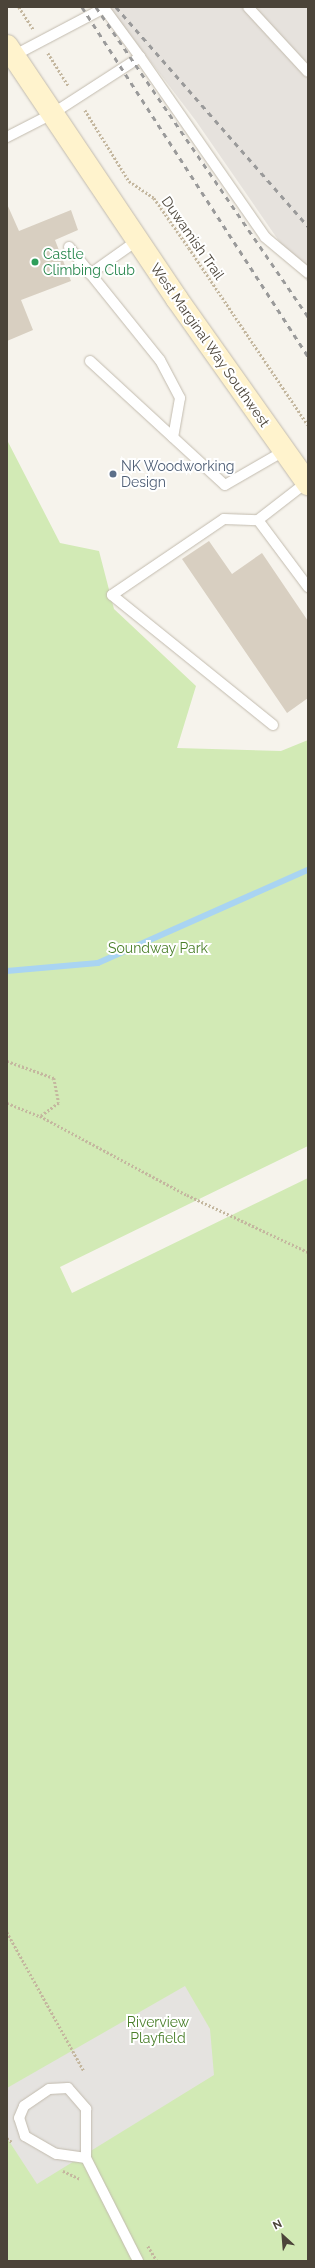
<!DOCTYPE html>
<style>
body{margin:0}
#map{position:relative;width:315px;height:2268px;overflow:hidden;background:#f6f3ec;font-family:Raleway,sans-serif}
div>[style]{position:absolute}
.industrial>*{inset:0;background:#e6e2dd}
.green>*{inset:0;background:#d2eab5}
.parking>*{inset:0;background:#e5e3e0}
.stream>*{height:5.5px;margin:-2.75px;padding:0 2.75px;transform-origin:2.75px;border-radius:2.75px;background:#a9d4f2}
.building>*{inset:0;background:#d8cfc1}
.path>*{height:2.5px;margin-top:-1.25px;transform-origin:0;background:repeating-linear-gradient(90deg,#c4b79f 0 2px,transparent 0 4px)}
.roads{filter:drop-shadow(0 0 1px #c2bbae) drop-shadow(0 0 1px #c2bbae)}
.lane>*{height:10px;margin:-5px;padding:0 5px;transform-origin:5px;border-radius:5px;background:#fff}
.secondary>*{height:22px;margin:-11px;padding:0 11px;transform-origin:11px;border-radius:11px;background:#fff3cd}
.rail>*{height:3px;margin-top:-1.5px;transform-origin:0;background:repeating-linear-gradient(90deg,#9a9a9a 0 5px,transparent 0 10px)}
.dots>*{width:11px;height:11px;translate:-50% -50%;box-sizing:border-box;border:2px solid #fff;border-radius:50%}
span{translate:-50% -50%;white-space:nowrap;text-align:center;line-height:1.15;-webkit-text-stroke:4px #fff;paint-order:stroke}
.street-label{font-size:14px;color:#4b4439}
.leisure-label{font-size:14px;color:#27864d}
.left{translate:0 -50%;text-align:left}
.service-label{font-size:14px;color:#4e5e75}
.park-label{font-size:14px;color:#4a7f2a}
.frame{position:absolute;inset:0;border:8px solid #4b4439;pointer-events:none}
.north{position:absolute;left:263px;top:2216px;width:40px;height:40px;-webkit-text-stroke:3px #fff;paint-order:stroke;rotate:334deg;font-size:11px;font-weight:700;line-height:16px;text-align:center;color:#4b4439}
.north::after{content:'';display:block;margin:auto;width:14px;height:18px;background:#4b4439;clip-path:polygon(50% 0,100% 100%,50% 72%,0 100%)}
</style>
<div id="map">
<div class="industrial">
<div style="clip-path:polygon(109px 7px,308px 7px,308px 283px,196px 121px)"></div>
</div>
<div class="green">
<div style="clip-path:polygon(7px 440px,60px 543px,99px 551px,114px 609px,196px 686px,177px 748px,281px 751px,308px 740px,308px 1146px,60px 1267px,72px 1293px,308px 1178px,308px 2261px,7px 2261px)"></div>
</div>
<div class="parking">
<div style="clip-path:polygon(185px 1986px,210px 2029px,214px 2075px,37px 2184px,7px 2138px,7px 2088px)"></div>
</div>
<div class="stream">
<div style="left:7px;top:971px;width:91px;rotate:-5deg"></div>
<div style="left:98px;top:963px;width:230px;rotate:-23.9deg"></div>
</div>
<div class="building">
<div style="clip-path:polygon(7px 204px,19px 231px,71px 210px,78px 230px,55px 240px,71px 281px,21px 300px,33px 330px,7px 341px)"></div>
<div style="clip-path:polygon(209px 541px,232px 574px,262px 553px,308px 621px,308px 698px,287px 713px,182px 559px)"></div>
</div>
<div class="path">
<div style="left:19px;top:7px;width:27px;rotate:57deg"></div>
<div style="left:48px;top:53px;width:39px;rotate:58deg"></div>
<div style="left:85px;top:110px;width:84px;rotate:58.2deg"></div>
<div style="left:129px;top:181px;width:30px;rotate:34deg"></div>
<div style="left:154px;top:198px;width:61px;rotate:55deg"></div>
<div style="left:189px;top:248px;width:213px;rotate:56.1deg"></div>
<div style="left:7px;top:1061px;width:50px;rotate:19.9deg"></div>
<div style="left:54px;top:1078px;width:25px;rotate:79deg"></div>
<div style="left:59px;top:1103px;width:22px;rotate:144deg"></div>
<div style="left:7px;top:1103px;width:35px;rotate:22deg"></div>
<div style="left:40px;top:1116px;width:167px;rotate:28.3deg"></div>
<div style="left:187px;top:1195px;width:134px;rotate:25.2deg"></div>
<div style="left:7px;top:1932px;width:159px;rotate:61deg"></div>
<div style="left:7px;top:2138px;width:6px;rotate:39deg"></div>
<div style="left:63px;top:2171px;width:19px;rotate:25deg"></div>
<div style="left:148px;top:2246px;width:17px;rotate:59deg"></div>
</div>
<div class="roads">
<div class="lane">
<div style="left:248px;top:7px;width:88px;rotate:47.3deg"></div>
<div style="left:13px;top:56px;width:103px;rotate:-27.8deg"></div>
<div style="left:104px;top:8px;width:61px;rotate:53.7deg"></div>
<div style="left:7px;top:137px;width:51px;rotate:-27.1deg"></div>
<div style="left:52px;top:114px;width:105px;rotate:-32.9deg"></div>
<div style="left:140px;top:57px;width:219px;rotate:55.2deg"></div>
<div style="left:265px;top:237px;width:56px;rotate:39.9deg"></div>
<div style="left:69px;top:247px;width:145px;rotate:51.2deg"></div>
<div style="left:160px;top:360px;width:43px;rotate:62.2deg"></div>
<div style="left:180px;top:398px;width:40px;rotate:100deg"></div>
<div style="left:90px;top:274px;width:59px;rotate:-35.3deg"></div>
<div style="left:90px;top:361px;width:183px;rotate:42.6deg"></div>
<div style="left:225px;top:485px;width:68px;rotate:-30deg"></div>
<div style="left:258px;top:520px;width:84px;rotate:53.3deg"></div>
<div style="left:273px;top:725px;width:207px;rotate:-141.1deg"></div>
<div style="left:112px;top:595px;width:135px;rotate:-34.2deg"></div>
<div style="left:224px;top:519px;width:34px;rotate:2deg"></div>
<div style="left:258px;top:520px;width:62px;rotate:-37.8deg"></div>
<div style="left:86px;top:2158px;width:30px;rotate:-172deg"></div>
<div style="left:56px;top:2154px;width:36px;rotate:-150deg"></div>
<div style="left:25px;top:2136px;width:19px;rotate:-108deg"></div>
<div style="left:19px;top:2118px;width:13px;rotate:-67deg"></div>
<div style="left:24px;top:2106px;width:30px;rotate:-34deg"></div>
<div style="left:49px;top:2089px;width:19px;rotate:-3deg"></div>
<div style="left:68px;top:2088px;width:28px;rotate:49deg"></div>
<div style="left:86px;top:2109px;width:49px;rotate:90deg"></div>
<div style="left:86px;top:2158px;width:115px;rotate:63.2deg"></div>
</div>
<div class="secondary">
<div style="left:7px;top:46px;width:305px;rotate:56.1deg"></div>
<div style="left:177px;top:299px;width:227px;rotate:54.7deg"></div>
</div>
</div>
<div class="rail">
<div style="left:82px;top:7px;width:417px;rotate:57.1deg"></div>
<div style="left:96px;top:7px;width:376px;rotate:55.6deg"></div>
<div style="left:116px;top:7px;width:291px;rotate:48.8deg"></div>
</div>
<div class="dots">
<div style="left:35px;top:262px;background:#2e9e5b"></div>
<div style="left:113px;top:474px;background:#5c6f8a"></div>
</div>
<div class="street-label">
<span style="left:193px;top:238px;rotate:55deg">Duwamish Trail</span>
<span style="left:210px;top:345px;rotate:55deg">West Marginal Way Southwest</span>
</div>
<div class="leisure-label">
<span class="left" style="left:43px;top:262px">Castle<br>Climbing Club</span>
</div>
<div class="service-label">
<span class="left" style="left:121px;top:474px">NK Woodworking<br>Design</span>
</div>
<div class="park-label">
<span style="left:158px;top:948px">Soundway Park</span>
<span style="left:158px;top:2030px">Riverview<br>Playfield</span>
</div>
<div class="frame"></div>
<div class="north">N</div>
</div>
